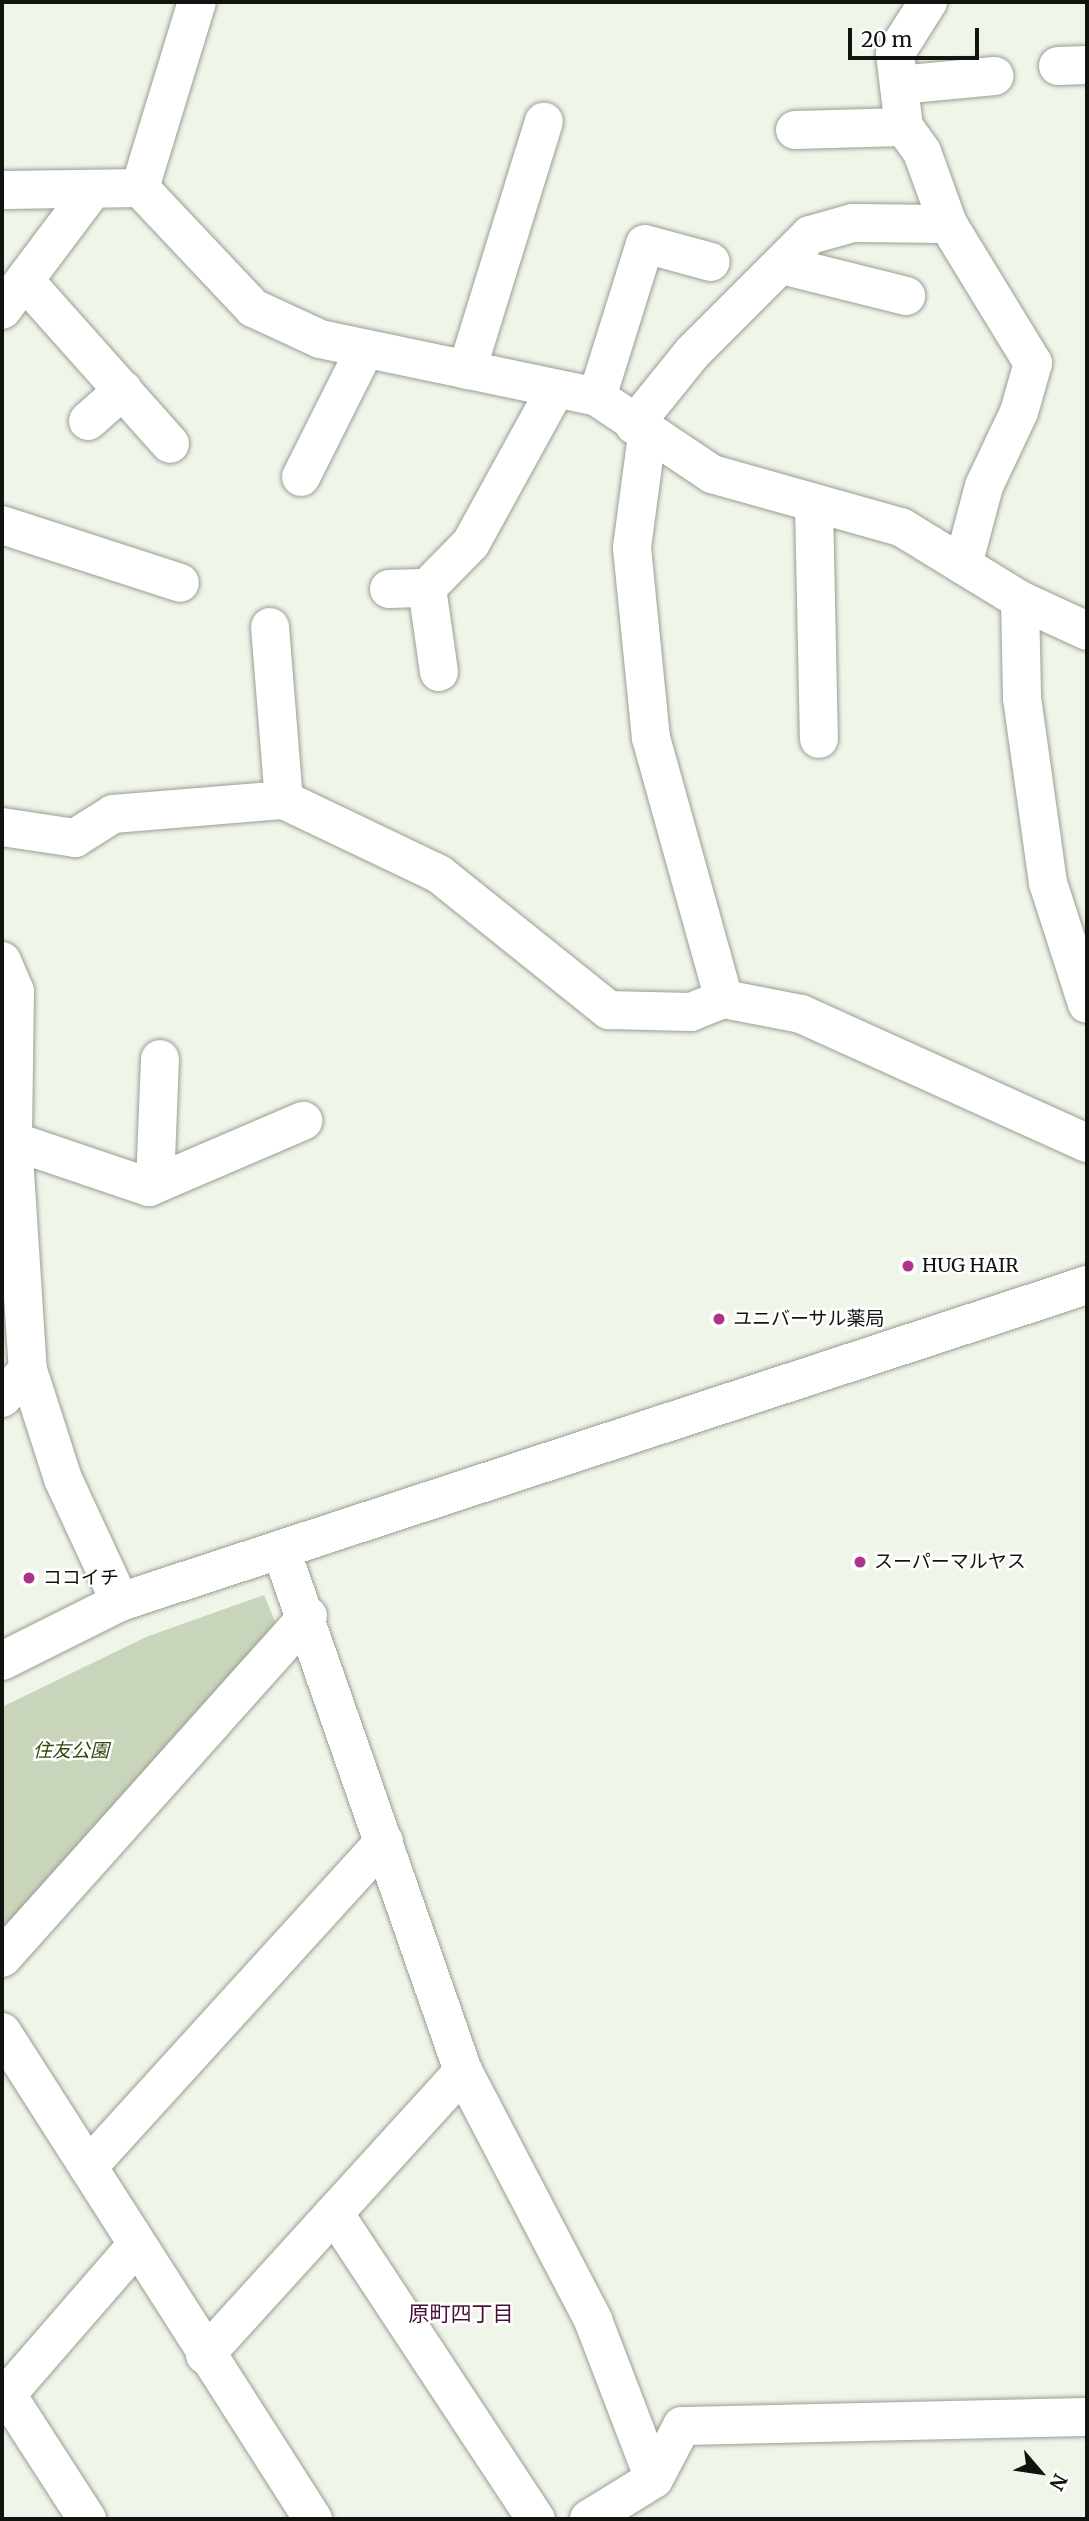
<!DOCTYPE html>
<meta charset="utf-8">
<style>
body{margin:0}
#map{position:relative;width:1089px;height:2521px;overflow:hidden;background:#eff5e9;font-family:Merriweather,"Noto Sans JP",serif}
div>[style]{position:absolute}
.green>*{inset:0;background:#c9d5bb}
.roads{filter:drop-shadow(0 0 2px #999e93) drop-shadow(0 0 2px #999e93)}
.minor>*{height:38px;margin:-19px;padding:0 19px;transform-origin:19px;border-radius:19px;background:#fff}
.dots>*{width:19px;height:19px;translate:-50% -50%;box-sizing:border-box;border:4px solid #fff;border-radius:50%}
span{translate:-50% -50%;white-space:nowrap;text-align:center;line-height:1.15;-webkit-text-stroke:5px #fff;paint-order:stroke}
.poi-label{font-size:19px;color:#11130f}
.left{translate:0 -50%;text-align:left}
.park-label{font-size:19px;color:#324809;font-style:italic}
.neighbourhood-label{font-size:21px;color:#470d37}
.frame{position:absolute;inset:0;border:4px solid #11130f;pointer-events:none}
.north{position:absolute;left:1005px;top:2437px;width:70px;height:70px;-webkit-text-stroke:5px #fff;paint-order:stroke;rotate:119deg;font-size:19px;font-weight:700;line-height:28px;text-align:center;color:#11130f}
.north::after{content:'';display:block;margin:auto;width:24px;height:32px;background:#11130f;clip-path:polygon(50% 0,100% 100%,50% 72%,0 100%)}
.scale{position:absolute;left:848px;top:28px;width:131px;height:32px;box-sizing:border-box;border:4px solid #11130f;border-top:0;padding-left:9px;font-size:21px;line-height:24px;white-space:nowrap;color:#11130f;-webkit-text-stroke:5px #fff;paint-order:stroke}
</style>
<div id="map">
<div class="green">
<div style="clip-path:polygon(264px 1595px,277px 1626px,2px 1935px,2px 1707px,146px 1637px)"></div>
</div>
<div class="roads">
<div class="minor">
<div style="left:1058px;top:66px;width:29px;rotate:-2deg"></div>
<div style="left:899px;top:85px;width:96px;rotate:-5.4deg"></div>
<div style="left:904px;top:127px;width:31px;rotate:54deg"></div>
<div style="left:922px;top:152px;width:77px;rotate:70.1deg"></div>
<div style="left:948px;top:224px;width:163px;rotate:58.6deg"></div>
<div style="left:1033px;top:363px;width:51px;rotate:105.9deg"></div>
<div style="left:1019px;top:412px;width:82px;rotate:115.3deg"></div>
<div style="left:984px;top:486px;width:82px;rotate:104.9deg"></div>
<div style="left:795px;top:130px;width:109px;rotate:-1.6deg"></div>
<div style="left:904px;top:127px;width:74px;rotate:-97deg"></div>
<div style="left:895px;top:54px;width:62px;rotate:-57.6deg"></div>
<div style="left:140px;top:188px;width:195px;rotate:-73deg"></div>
<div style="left:2px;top:190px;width:138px;rotate:-0.8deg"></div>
<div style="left:140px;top:188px;width:165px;rotate:46.7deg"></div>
<div style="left:253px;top:308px;width:74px;rotate:24.8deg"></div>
<div style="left:320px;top:339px;width:283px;rotate:11.8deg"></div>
<div style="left:597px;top:397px;width:138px;rotate:33.8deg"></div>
<div style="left:712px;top:474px;width:196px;rotate:15.7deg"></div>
<div style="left:901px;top:527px;width:140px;rotate:31.5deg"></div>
<div style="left:1020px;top:600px;width:74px;rotate:24.8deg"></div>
<div style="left:782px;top:265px;width:128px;rotate:14deg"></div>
<div style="left:25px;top:281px;width:218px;rotate:48.3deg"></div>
<div style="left:2px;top:310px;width:151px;rotate:-53.1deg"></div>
<div style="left:467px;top:370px;width:260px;rotate:-72.8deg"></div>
<div style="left:597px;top:397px;width:160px;rotate:-72.6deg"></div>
<div style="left:645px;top:244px;width:68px;rotate:15.3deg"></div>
<div style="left:88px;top:421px;width:47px;rotate:-41.5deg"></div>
<div style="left:634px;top:425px;width:92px;rotate:-51.1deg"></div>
<div style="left:692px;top:353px;width:167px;rotate:-45deg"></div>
<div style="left:810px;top:235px;width:45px;rotate:-15.6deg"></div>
<div style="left:853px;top:223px;width:95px;rotate:0.6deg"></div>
<div style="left:647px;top:435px;width:114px;rotate:97.6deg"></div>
<div style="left:632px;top:548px;width:191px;rotate:84.3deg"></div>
<div style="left:651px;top:738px;width:271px;rotate:74.4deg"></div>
<div style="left:301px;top:477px;width:143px;rotate:-63.4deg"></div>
<div style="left:814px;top:505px;width:234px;rotate:88.8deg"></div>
<div style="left:2px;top:525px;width:187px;rotate:18deg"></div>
<div style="left:389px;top:589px;width:38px;rotate:-2deg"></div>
<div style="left:1020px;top:600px;width:98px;rotate:88.8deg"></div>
<div style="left:1022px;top:698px;width:187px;rotate:82deg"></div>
<div style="left:1048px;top:883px;width:127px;rotate:72.1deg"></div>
<div style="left:270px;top:627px;width:174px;rotate:85.4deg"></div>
<div style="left:439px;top:672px;width:85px;rotate:-98.1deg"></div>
<div style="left:427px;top:588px;width:63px;rotate:-45.6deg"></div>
<div style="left:471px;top:543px;width:172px;rotate:-61.2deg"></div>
<div style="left:2px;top:827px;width:74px;rotate:8.6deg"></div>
<div style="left:75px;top:838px;width:45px;rotate:-32.3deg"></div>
<div style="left:113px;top:814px;width:172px;rotate:-4.7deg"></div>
<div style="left:284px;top:800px;width:172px;rotate:25.5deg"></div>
<div style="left:439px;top:874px;width:218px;rotate:38.7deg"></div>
<div style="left:609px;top:1010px;width:82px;rotate:1.4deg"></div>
<div style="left:691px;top:1012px;width:35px;rotate:-22deg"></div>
<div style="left:724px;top:999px;width:78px;rotate:11deg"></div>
<div style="left:801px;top:1014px;width:314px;rotate:24.3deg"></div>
<div style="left:2px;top:961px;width:33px;rotate:67deg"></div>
<div style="left:15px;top:991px;width:150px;rotate:90.8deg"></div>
<div style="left:13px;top:1141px;width:229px;rotate:86.3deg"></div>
<div style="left:28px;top:1370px;width:114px;rotate:72.2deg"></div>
<div style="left:63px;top:1479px;width:136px;rotate:65.1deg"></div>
<div style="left:13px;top:1141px;width:144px;rotate:18.7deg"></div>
<div style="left:149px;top:1187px;width:168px;rotate:-23.2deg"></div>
<div style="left:155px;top:1184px;width:125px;rotate:-87.7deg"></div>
<div style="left:2px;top:1398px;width:38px;rotate:-47deg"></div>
<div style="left:281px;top:1550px;width:552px;rotate:70.74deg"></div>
<div style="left:463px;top:2071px;width:281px;rotate:62.4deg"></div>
<div style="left:593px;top:2320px;width:170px;rotate:69deg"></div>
<div style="left:2px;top:1661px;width:132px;rotate:-26.6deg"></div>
<div style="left:120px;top:1602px;width:1018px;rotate:-18.15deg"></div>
<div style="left:2px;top:1958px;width:459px;rotate:-48.2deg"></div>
<div style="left:2px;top:2032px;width:578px;rotate:57.44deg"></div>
<div style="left:88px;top:2167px;width:440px;rotate:-47.7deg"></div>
<div style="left:334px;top:2213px;width:367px;rotate:56.6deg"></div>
<div style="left:205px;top:2355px;width:384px;rotate:-47.7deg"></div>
<div style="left:2px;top:2387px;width:157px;rotate:57.2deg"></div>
<div style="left:2px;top:2400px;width:203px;rotate:-49deg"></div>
<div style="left:589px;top:2519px;width:76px;rotate:-31.6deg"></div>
<div style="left:654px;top:2479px;width:60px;rotate:-62.2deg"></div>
<div style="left:682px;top:2426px;width:405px;rotate:-1.3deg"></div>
</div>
</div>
<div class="dots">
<div style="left:908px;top:1266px;background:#ab3389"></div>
<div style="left:719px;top:1319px;background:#ab3389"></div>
<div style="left:860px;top:1562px;background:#ab3389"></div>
<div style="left:29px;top:1578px;background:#ab3389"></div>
</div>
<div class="poi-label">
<span class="left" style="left:922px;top:1266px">HUG HAIR</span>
<span class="left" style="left:733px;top:1319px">ユニバーサル薬局</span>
<span class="left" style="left:874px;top:1562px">スーパーマルヤス</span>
<span class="left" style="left:43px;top:1578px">ココイチ</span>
</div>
<div class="park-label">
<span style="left:71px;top:1751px">住友公園</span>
</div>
<div class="neighbourhood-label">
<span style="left:461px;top:2314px">原町四丁目</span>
</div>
<div class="frame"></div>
<div class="north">N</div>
<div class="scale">20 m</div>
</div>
